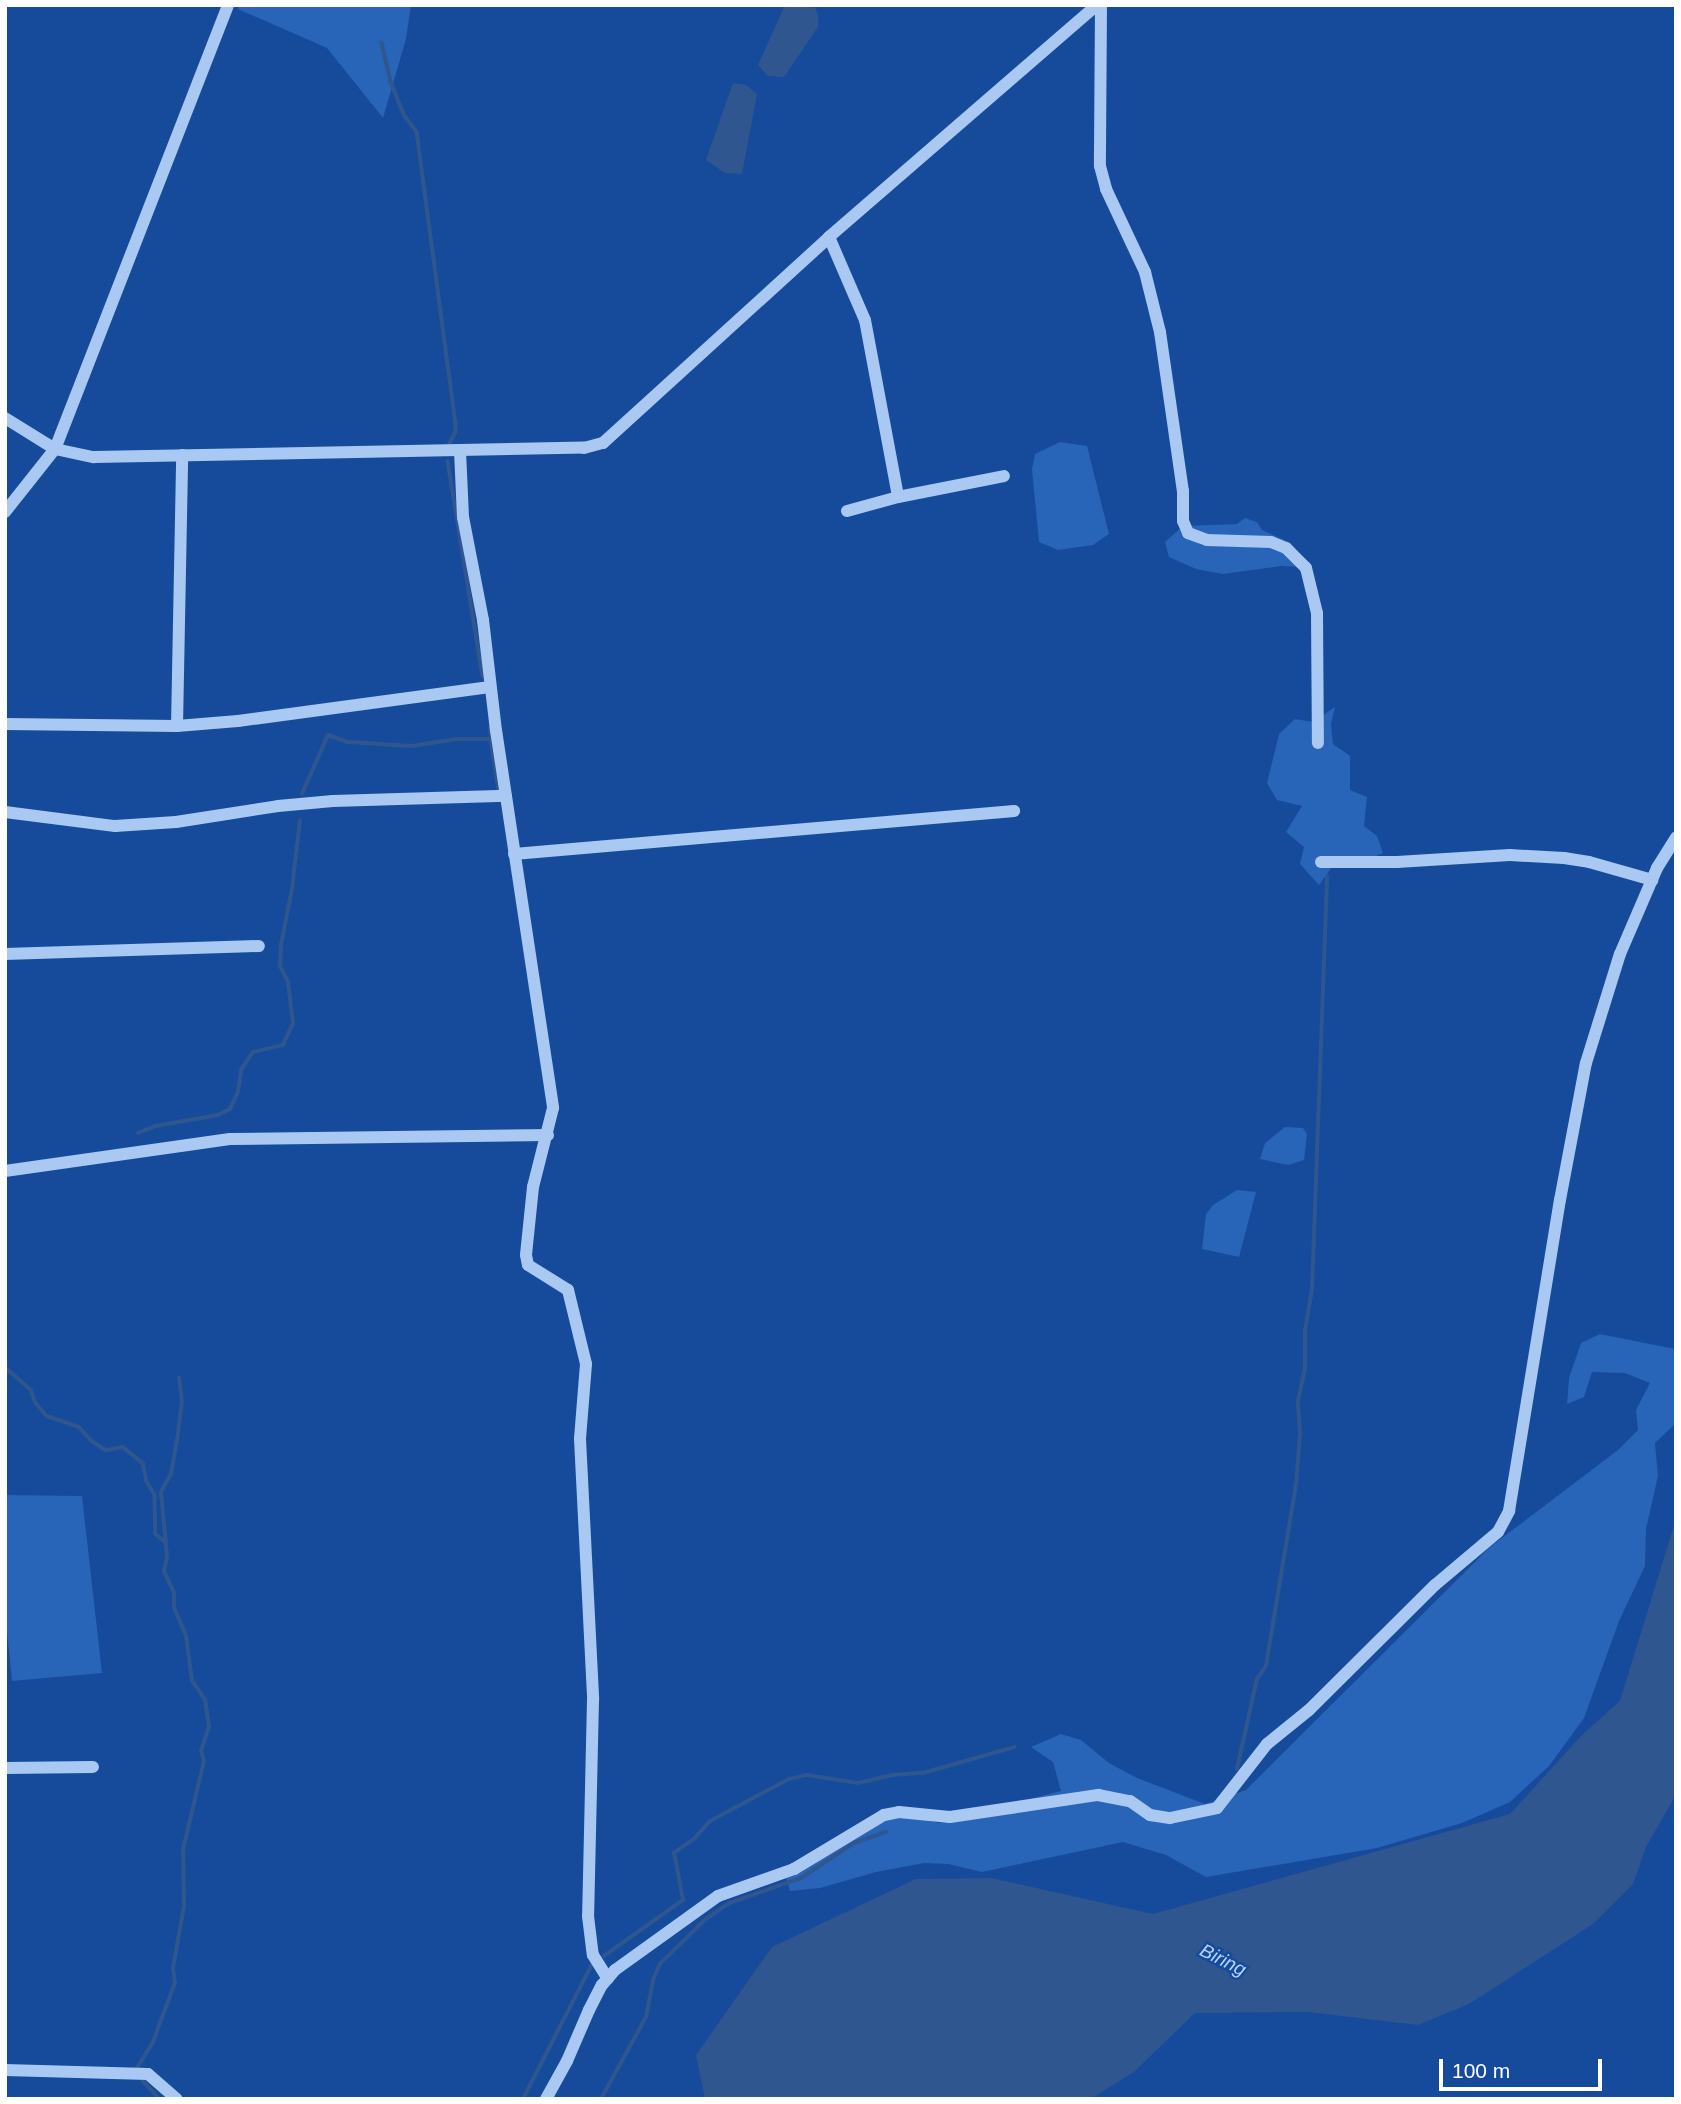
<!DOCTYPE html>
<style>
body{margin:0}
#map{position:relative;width:1681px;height:2104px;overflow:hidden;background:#154b9a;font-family:Helvetica,sans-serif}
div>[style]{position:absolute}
.green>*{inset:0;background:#2864b7}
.water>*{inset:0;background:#305690}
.stream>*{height:3.5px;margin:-1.75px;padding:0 1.75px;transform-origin:1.75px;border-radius:1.75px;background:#305690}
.minor>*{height:12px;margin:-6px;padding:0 6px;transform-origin:6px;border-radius:6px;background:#a9c8f2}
span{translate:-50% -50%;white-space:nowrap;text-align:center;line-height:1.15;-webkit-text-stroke:5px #154b9a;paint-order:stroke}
.water-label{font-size:19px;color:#b6d2f9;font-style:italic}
.frame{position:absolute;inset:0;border:7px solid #fff;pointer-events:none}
.scale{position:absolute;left:1439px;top:2059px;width:163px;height:32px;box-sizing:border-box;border:4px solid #fff;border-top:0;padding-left:9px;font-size:21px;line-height:24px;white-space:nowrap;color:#fff;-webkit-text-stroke:5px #154b9a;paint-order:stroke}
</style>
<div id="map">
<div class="green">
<div style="clip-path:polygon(239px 5px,411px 5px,406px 39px,383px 118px,327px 48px,238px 9px)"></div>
<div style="clip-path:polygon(1060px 442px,1087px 446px,1109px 534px,1093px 545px,1058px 550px,1039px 542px,1032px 469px,1035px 454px)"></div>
<div style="clip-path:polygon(1245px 518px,1257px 522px,1262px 530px,1291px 543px,1300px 555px,1299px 567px,1281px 566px,1223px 574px,1196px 569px,1169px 557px,1165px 542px,1183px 526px,1237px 524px)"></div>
<div style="clip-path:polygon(1335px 707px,1331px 724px,1333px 744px,1350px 756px,1350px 790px,1367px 797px,1364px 826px,1377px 836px,1383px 853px,1354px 866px,1332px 867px,1319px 885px,1300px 864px,1304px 847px,1286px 832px,1302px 806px,1277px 800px,1267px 783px,1279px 734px,1295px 719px,1313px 722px)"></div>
<div style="clip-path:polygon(1285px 1127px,1303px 1128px,1307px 1134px,1304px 1160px,1288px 1165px,1260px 1159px,1265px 1143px)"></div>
<div style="clip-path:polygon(1237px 1190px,1256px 1192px,1239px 1257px,1202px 1249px,1206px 1214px,1213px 1205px)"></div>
<div style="clip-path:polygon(1600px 1334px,1675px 1349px,1676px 1423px,1655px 1443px,1658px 1476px,1646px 1529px,1645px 1566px,1619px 1621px,1584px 1718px,1549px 1766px,1510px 1802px,1462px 1823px,1377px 1848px,1206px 1877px,1166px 1855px,1123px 1842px,982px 1872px,948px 1864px,924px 1863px,876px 1872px,820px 1888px,790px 1891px,785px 1873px,867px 1819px,905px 1815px,939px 1823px,966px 1820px,1005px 1805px,1061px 1791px,1053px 1762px,1031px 1747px,1061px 1734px,1081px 1740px,1109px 1763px,1137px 1778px,1205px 1804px,1246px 1790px,1490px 1547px,1618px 1450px,1638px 1430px,1636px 1410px,1650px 1383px,1625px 1373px,1592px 1372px,1584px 1397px,1567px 1404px,1569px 1378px,1581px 1343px)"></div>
<div style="clip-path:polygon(5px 1495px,82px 1496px,102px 1673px,12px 1681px,5px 1610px)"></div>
</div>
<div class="water">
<div style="clip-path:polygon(785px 5px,814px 5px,818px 15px,818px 27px,784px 77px,768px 76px,758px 65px)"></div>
<div style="clip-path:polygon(733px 83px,746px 85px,757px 94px,742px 174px,725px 173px,706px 160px)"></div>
<div style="clip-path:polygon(1676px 1519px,1676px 1790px,1673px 1800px,1646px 1847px,1633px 1884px,1593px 1924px,1469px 2004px,1418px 2025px,1308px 2012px,1195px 2013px,1135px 2071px,1091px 2099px,705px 2099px,696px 2055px,772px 1947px,916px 1879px,991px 1878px,1153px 1914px,1510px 1814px,1582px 1735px,1620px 1701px)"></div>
</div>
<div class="stream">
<div style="left:382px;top:43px;width:40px;rotate:77deg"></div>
<div style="left:391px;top:82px;width:37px;rotate:68deg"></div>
<div style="left:405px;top:116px;width:20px;rotate:53deg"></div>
<div style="left:417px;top:132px;width:294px;rotate:82.4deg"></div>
<div style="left:456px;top:423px;width:9px;rotate:90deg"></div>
<div style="left:456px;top:432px;width:16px;rotate:117deg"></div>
<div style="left:448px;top:461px;width:218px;rotate:80.8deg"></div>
<div style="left:491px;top:739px;width:53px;rotate:81.3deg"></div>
<div style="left:302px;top:794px;width:64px;rotate:-66.2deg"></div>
<div style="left:328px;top:735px;width:21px;rotate:19deg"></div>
<div style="left:348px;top:742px;width:64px;rotate:3.6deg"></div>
<div style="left:412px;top:746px;width:47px;rotate:-8.7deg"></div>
<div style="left:458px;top:739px;width:33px"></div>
<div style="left:491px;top:739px;width:10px;rotate:-96deg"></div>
<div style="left:138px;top:1133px;width:18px;rotate:-22deg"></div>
<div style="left:155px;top:1126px;width:64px;rotate:-9.9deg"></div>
<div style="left:218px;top:1115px;width:13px;rotate:-27deg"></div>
<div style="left:230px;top:1109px;width:19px;rotate:-65deg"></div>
<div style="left:238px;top:1092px;width:22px;rotate:-82deg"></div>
<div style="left:241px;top:1070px;width:22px;rotate:-56deg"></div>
<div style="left:253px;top:1052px;width:31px;rotate:-13deg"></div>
<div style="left:283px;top:1045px;width:23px;rotate:-65deg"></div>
<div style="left:293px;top:1024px;width:42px;rotate:-96.8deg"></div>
<div style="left:288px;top:982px;width:18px;rotate:-117deg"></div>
<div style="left:280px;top:966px;width:21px;rotate:-87deg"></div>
<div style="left:281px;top:945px;width:57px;rotate:-78.9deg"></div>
<div style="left:292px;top:889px;width:69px;rotate:-83.4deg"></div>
<div style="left:5px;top:1367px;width:35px;rotate:41deg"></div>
<div style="left:31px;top:1390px;width:14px;rotate:69deg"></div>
<div style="left:36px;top:1403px;width:17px;rotate:50deg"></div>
<div style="left:47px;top:1416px;width:34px;rotate:19deg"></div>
<div style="left:79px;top:1427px;width:19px;rotate:47deg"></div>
<div style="left:92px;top:1441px;width:17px;rotate:33deg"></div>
<div style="left:106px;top:1450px;width:17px;rotate:-10deg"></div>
<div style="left:123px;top:1447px;width:26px;rotate:39deg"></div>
<div style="left:143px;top:1463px;width:19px;rotate:78deg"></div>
<div style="left:147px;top:1482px;width:15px;rotate:58deg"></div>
<div style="left:155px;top:1495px;width:39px;rotate:89deg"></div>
<div style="left:156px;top:1534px;width:11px;rotate:41deg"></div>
<div style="left:1237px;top:1769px;width:92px;rotate:-77.5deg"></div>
<div style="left:1257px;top:1679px;width:16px;rotate:-55deg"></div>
<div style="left:1266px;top:1666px;width:183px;rotate:-80.6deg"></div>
<div style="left:1296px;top:1485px;width:52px;rotate:-85.6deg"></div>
<div style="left:1300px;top:1433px;width:32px;rotate:-94deg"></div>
<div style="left:1298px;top:1401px;width:33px;rotate:-78deg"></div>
<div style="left:1305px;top:1369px;width:38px;rotate:-90deg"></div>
<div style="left:1305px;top:1331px;width:43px;rotate:-80.5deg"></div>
<div style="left:1312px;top:1289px;width:413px;rotate:-87.9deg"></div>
<div style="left:604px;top:1956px;width:97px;rotate:-35.3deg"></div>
<div style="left:683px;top:1900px;width:48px;rotate:-100.8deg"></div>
<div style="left:674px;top:1853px;width:24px;rotate:-35deg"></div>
<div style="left:694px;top:1839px;width:24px;rotate:-48deg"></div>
<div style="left:710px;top:1821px;width:89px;rotate:-28deg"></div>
<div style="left:789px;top:1779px;width:18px;rotate:-13deg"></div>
<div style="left:807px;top:1775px;width:52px;rotate:8.9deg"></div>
<div style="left:858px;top:1783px;width:35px;rotate:-13deg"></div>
<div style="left:892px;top:1775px;width:31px;rotate:-4deg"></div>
<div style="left:923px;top:1773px;width:95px;rotate:-15.9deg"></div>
<div style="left:137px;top:2068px;width:31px;rotate:-58deg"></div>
<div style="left:153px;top:2042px;width:63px;rotate:-69.6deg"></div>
<div style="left:175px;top:1983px;width:15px;rotate:-98deg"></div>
<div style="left:173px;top:1968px;width:63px;rotate:-79.9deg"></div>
<div style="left:184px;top:1906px;width:56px;rotate:-91deg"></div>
<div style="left:183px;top:1850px;width:91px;rotate:-76.7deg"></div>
<div style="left:204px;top:1761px;width:10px;rotate:-107deg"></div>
<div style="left:201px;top:1751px;width:25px;rotate:-72deg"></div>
<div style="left:209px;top:1727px;width:27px;rotate:-98deg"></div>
<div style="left:205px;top:1700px;width:23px;rotate:-124deg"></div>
<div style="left:192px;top:1681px;width:45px;rotate:-97.6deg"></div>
<div style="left:186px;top:1636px;width:30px;rotate:-113deg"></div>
<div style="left:174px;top:1608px;width:15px;rotate:-90deg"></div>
<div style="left:174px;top:1593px;width:23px;rotate:-115deg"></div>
<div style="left:164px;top:1572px;width:16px;rotate:-79deg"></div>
<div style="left:167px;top:1556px;width:64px;rotate:-95.4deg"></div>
<div style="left:161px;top:1492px;width:21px;rotate:-61deg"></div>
<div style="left:171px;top:1474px;width:34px;rotate:-80deg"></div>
<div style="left:177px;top:1441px;width:39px;rotate:-83deg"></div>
<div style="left:182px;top:1402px;width:24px;rotate:-97deg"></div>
<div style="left:143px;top:2081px;width:25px;rotate:47deg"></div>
<div style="left:523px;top:2099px;width:152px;rotate:-62.9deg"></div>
<div style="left:601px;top:2099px;width:94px;rotate:-61.2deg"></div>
<div style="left:646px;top:2017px;width:38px;rotate:-79deg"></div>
<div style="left:653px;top:1980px;width:17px;rotate:-66deg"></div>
<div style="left:660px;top:1964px;width:64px;rotate:-44.4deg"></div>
<div style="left:706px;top:1919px;width:29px;rotate:-34deg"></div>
<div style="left:730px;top:1903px;width:75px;rotate:-19.4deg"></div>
<div style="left:801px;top:1878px;width:64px;rotate:-33.4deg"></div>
<div style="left:854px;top:1843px;width:34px;rotate:-19deg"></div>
</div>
<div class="minor">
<div style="left:1101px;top:5px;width:161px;rotate:90.4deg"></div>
<div style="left:1100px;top:166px;width:24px;rotate:75deg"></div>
<div style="left:1106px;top:189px;width:92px;rotate:64.8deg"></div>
<div style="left:1145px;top:272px;width:62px;rotate:76deg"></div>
<div style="left:1160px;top:332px;width:161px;rotate:81.8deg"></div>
<div style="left:1183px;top:491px;width:30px;rotate:90deg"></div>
<div style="left:1183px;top:521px;width:13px;rotate:67deg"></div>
<div style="left:1188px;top:533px;width:20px;rotate:20deg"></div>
<div style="left:1207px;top:540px;width:64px;rotate:1.8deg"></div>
<div style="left:1271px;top:542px;width:16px;rotate:22deg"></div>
<div style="left:1286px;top:548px;width:28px;rotate:45deg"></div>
<div style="left:1306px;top:568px;width:46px;rotate:76.3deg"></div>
<div style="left:1317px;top:613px;width:130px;rotate:89.6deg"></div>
<div style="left:829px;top:237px;width:90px;rotate:66.6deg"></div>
<div style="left:865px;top:320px;width:180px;rotate:79.4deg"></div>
<div style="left:898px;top:497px;width:108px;rotate:-11.2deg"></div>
<div style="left:5px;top:418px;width:59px;rotate:31.8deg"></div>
<div style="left:55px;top:449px;width:40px;rotate:12deg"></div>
<div style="left:94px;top:457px;width:490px;rotate:-1.1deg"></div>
<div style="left:584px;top:448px;width:20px;rotate:-15deg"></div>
<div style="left:603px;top:443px;width:306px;rotate:-42.3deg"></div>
<div style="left:829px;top:237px;width:354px;rotate:-40.9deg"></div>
<div style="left:460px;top:451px;width:66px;rotate:87.4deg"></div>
<div style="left:463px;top:517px;width:105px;rotate:79deg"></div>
<div style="left:483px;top:620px;width:111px;rotate:83.3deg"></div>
<div style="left:496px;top:730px;width:382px;rotate:81.4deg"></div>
<div style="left:553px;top:1108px;width:81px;rotate:104.2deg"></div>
<div style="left:533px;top:1187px;width:68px;rotate:95.9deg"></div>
<div style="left:526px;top:1255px;width:10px;rotate:79deg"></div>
<div style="left:528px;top:1265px;width:47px;rotate:32deg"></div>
<div style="left:568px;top:1290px;width:76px;rotate:76.3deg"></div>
<div style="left:586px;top:1364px;width:75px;rotate:94.6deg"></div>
<div style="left:580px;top:1439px;width:261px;rotate:87.1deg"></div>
<div style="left:593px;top:1700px;width:216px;rotate:91.3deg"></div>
<div style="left:588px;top:1916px;width:39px;rotate:83deg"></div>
<div style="left:593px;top:1955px;width:28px;rotate:58deg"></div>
<div style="left:847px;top:511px;width:53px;rotate:-15.4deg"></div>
<div style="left:5px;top:512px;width:80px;rotate:-51.6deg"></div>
<div style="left:55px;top:449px;width:477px;rotate:-68.7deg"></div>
<div style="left:5px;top:724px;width:172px;rotate:0.7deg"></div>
<div style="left:177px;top:726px;width:61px;rotate:-4.7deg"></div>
<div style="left:238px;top:721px;width:254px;rotate:-7.7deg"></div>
<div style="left:177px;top:726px;width:271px;rotate:-88.9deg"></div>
<div style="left:5px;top:812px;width:111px;rotate:7.3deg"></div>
<div style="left:115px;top:826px;width:61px;rotate:-3.8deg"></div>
<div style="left:176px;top:822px;width:103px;rotate:-8.9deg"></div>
<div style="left:278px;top:806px;width:55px;rotate:-5.2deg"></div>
<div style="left:333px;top:801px;width:173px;rotate:-1.7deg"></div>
<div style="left:514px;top:854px;width:502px;rotate:-4.92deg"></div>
<div style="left:1321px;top:862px;width:76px"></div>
<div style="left:1397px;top:862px;width:113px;rotate:-3.5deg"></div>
<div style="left:1510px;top:855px;width:54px;rotate:3.2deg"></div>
<div style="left:1564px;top:858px;width:25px;rotate:9deg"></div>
<div style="left:1589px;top:862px;width:66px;rotate:15.9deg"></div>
<div style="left:5px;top:954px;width:254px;rotate:-1.8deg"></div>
<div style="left:5px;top:1171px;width:227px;rotate:-8.1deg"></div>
<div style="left:230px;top:1139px;width:318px;rotate:-0.7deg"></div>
<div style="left:5px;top:1768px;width:88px;rotate:-0.7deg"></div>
<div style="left:5px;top:2070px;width:143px;rotate:1.6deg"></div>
<div style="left:148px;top:2074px;width:38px;rotate:41deg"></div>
<div style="left:546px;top:2099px;width:43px;rotate:-61.1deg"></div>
<div style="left:567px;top:2061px;width:56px;rotate:-66.7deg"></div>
<div style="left:589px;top:2010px;width:28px;rotate:-63deg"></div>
<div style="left:602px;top:1985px;width:20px;rotate:-49deg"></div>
<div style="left:615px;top:1970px;width:127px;rotate:-35.7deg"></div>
<div style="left:718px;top:1896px;width:81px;rotate:-19.6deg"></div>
<div style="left:794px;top:1869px;width:105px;rotate:-31deg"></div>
<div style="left:884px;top:1815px;width:15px;rotate:-11deg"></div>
<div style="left:899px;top:1812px;width:51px;rotate:5.6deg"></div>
<div style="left:950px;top:1817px;width:150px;rotate:-8.5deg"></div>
<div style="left:1098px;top:1795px;width:33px;rotate:11deg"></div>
<div style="left:1130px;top:1801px;width:24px;rotate:35deg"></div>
<div style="left:1150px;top:1815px;width:20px;rotate:9deg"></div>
<div style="left:1170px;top:1818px;width:48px;rotate:-12deg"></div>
<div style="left:1217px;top:1808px;width:81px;rotate:-52deg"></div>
<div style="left:1267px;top:1744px;width:54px;rotate:-39deg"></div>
<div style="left:1309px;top:1710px;width:177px;rotate:-44.8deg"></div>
<div style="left:1435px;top:1585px;width:82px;rotate:-40.1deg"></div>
<div style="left:1498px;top:1532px;width:24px;rotate:-62deg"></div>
<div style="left:1509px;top:1511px;width:315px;rotate:-80.7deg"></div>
<div style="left:1560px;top:1200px;width:139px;rotate:-79.3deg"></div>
<div style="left:1586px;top:1063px;width:114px;rotate:-72.7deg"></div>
<div style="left:1620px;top:954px;width:94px;rotate:-66.7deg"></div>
<div style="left:1657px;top:868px;width:36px;rotate:-58deg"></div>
</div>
<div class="water-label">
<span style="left:1223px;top:1960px;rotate:27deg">Biring</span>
</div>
<div class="frame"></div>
<div class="scale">100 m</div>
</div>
